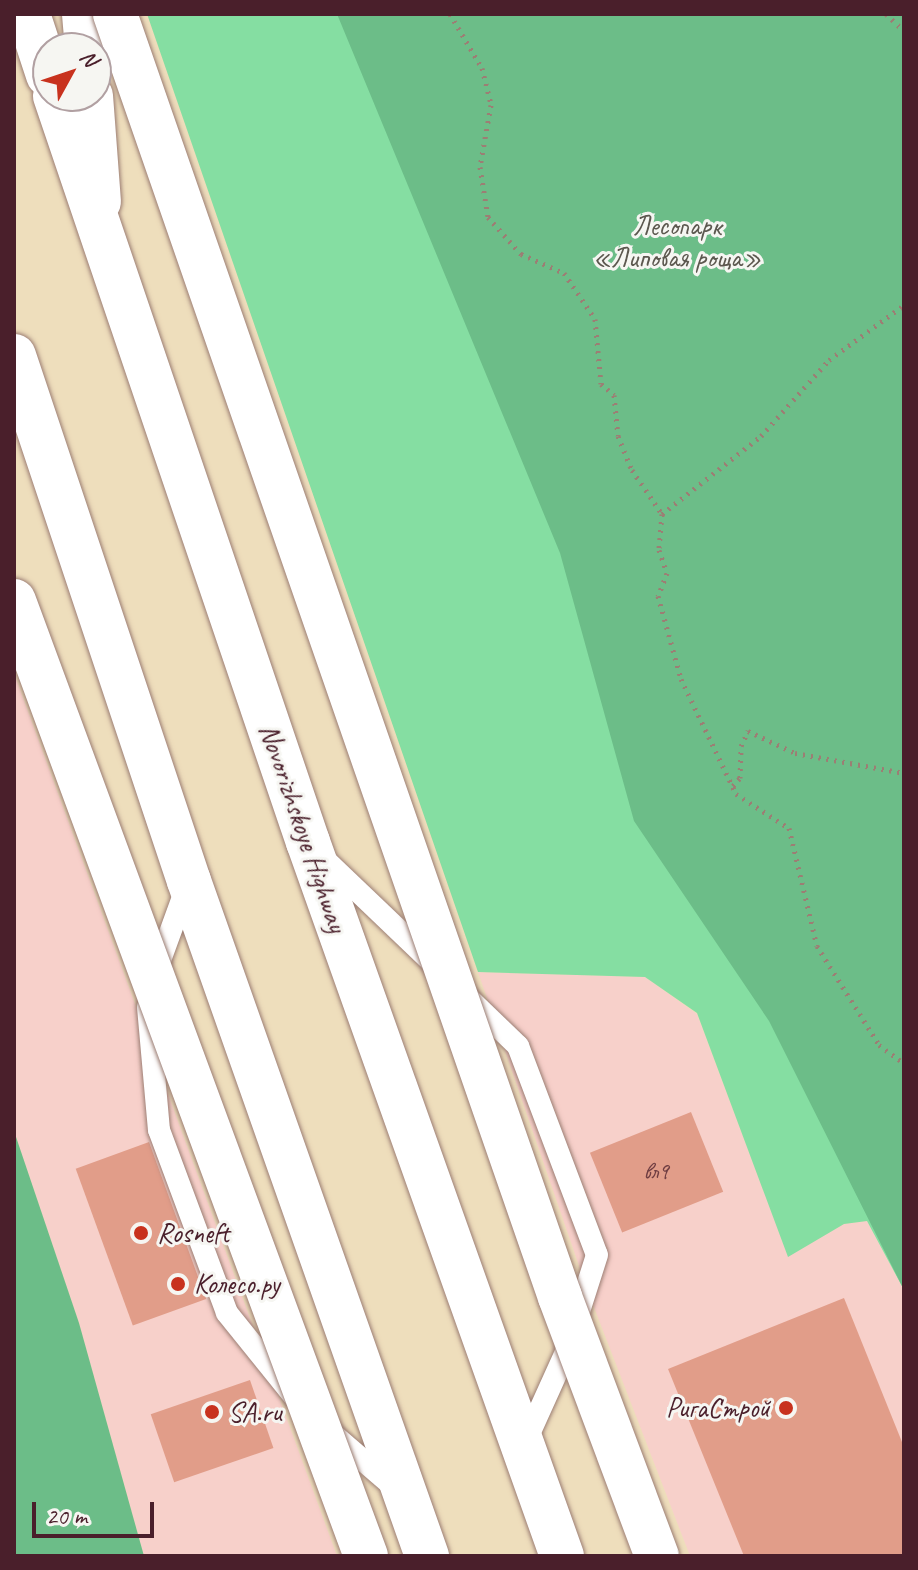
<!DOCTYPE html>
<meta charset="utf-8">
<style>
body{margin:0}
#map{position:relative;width:918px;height:1570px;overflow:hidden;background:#eedebc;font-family:Caveat,sans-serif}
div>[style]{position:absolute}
.built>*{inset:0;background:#f7d0ca}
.green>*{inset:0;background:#85dea2}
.forest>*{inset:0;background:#6cbd88}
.building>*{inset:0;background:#e19d89;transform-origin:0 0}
.path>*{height:5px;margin-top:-2.5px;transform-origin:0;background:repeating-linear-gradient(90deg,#9c7e74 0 2px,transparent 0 8px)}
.roads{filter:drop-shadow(0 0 2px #9c7e74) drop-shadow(0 0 2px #9c7e74)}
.lane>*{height:22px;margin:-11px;padding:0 11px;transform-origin:11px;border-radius:11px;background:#fff}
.secondary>*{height:44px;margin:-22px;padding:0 22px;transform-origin:22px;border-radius:22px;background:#fff}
.highway>*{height:44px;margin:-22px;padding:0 22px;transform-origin:22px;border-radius:22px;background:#fff}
.bridges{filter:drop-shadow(0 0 2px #9c7e74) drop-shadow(0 0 2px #9c7e74)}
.highway-bridge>*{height:44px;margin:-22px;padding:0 22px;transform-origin:22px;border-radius:22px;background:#fff}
.dots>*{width:22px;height:22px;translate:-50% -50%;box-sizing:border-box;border:4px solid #f6f6f2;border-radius:50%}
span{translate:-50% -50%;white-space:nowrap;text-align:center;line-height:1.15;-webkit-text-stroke:6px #f6f6f2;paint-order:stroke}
.number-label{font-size:24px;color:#703e42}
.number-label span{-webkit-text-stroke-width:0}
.park-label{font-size:28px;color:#5c584f}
.street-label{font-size:28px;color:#4a1f2b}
.poi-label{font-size:28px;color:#4a1f2b}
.left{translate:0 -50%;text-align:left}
.right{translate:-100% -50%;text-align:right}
.frame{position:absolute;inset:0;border:16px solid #4a1f2b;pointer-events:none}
.north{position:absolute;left:32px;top:32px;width:80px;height:80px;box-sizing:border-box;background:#f6f6f2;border:2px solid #b1a0a2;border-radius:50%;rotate:50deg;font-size:22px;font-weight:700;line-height:32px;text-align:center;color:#4a1f2b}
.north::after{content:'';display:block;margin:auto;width:28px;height:36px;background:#c8321e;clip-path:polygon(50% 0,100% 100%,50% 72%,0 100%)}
.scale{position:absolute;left:32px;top:1502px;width:122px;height:36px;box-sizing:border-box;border:4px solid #4a1f2b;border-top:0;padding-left:10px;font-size:24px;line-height:28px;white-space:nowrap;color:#4a1f2b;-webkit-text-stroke:6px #f6f6f2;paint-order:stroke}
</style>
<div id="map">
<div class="built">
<div style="clip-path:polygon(14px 673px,337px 1556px,144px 1556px,79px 1323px,14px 1131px)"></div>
<div style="clip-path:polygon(478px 972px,645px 977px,697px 1014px,788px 1256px,844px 1224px,867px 1221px,904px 1290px,904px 1556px,690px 1556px,587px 1289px)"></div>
</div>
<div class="green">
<div style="clip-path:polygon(147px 14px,904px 14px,904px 1290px,867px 1221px,844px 1224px,788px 1257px,697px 1013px,645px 977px,478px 972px)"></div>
</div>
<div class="forest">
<div style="clip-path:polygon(337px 14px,904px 14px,904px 1290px,769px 1021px,634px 821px,560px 553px)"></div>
<div style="clip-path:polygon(14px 1131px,79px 1323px,144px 1556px,14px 1556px)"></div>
</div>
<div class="building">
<div style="left:691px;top:1112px;width:86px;height:109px;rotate:68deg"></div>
<div style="left:149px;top:1142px;width:167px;height:78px;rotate:70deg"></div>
<div style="clip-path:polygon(844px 1298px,904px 1447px,904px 1556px,744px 1556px,668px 1369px)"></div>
<div style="left:250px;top:1380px;width:72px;height:105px;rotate:71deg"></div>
</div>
<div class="path">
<div style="left:450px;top:14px;width:63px;rotate:59.3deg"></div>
<div style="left:482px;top:68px;width:38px;rotate:76deg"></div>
<div style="left:491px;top:105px;width:63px;rotate:100.1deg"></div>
<div style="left:480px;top:167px;width:51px;rotate:80.9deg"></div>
<div style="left:488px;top:217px;width:50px;rotate:48.3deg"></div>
<div style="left:521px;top:254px;width:47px;rotate:23.8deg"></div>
<div style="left:564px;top:273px;width:55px;rotate:56deg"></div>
<div style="left:595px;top:319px;width:65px;rotate:84.7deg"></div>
<div style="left:601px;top:384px;width:17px;rotate:40deg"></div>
<div style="left:614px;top:395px;width:41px;rotate:84.4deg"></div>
<div style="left:618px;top:436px;width:37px;rotate:68deg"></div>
<div style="left:632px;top:470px;width:53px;rotate:55.7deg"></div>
<div style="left:662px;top:514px;width:36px;rotate:95deg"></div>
<div style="left:659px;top:550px;width:24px;rotate:71deg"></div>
<div style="left:667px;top:573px;width:25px;rotate:111deg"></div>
<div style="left:658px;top:596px;width:86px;rotate:74.5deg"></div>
<div style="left:681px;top:679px;width:127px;rotate:64.4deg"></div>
<div style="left:736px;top:794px;width:63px;rotate:32.7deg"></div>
<div style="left:789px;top:828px;width:121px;rotate:76.7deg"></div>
<div style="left:817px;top:946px;width:117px;rotate:57.9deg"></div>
<div style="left:879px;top:1045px;width:31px;rotate:36deg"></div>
<div style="left:886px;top:14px;width:25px;rotate:43deg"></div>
<div style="left:662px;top:514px;width:126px;rotate:-38.2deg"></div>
<div style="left:761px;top:436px;width:102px;rotate:-48.2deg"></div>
<div style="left:829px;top:360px;width:93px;rotate:-36.3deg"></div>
<div style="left:733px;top:786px;width:11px;rotate:-49deg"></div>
<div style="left:740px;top:778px;width:32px;rotate:-88deg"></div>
<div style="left:741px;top:746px;width:17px;rotate:-65deg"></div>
<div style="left:748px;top:731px;width:52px;rotate:25.1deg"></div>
<div style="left:795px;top:753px;width:111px;rotate:10.4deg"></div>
</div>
<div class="roads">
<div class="lane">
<div style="left:322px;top:857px;width:158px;rotate:43.7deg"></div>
<div style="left:155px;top:974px;width:94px;rotate:-70deg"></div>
<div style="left:463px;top:993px;width:76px;rotate:43.9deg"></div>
<div style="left:518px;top:1046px;width:223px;rotate:69.3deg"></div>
<div style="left:597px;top:1255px;width:102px;rotate:107.7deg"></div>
<div style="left:566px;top:1352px;width:100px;rotate:114.3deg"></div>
<div style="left:148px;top:1007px;width:123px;rotate:84.9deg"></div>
<div style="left:159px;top:1130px;width:195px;rotate:69.6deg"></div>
<div style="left:227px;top:1313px;width:107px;rotate:51.1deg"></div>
<div style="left:329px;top:1431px;width:86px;rotate:40.7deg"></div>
</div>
<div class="secondary">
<div style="left:84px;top:14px;width:34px;rotate:85deg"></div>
<div style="left:91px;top:96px;width:106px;rotate:85.7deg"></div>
</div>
<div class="highway">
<div style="left:28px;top:14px;width:64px;rotate:71.8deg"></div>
<div style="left:55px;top:96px;width:788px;rotate:71.27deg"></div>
<div style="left:308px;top:842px;width:758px;rotate:70.42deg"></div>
<div style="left:14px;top:356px;width:553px;rotate:71.57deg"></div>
<div style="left:189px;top:881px;width:716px;rotate:70.58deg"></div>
</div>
</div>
<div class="bridges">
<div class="highway-bridge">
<div style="left:115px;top:14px;width:1358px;rotate:70.87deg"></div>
<div style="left:560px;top:1297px;width:277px;rotate:69.5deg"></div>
<div style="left:14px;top:601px;width:1018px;rotate:69.77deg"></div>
</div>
</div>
<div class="dots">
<div style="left:141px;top:1233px;background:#c8321e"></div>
<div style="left:178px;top:1284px;background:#c8321e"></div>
<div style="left:786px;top:1408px;background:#c8321e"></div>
<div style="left:212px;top:1412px;background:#c8321e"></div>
</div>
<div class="number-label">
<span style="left:656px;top:1172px">вл9</span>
</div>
<div class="park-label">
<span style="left:677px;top:242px">Лесопарк<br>«Липовая роща»</span>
</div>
<div class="street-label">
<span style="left:303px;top:828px;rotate:71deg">Novorizhskoye Highway</span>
</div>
<div class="poi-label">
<span class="left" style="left:157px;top:1233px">Rosneft</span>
<span class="left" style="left:194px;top:1284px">Колесо.ру</span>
<span class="right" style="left:770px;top:1408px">РигаСтрой</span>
<span class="left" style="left:228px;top:1412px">SA.ru</span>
</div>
<div class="frame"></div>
<div class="north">N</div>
<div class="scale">20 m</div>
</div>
